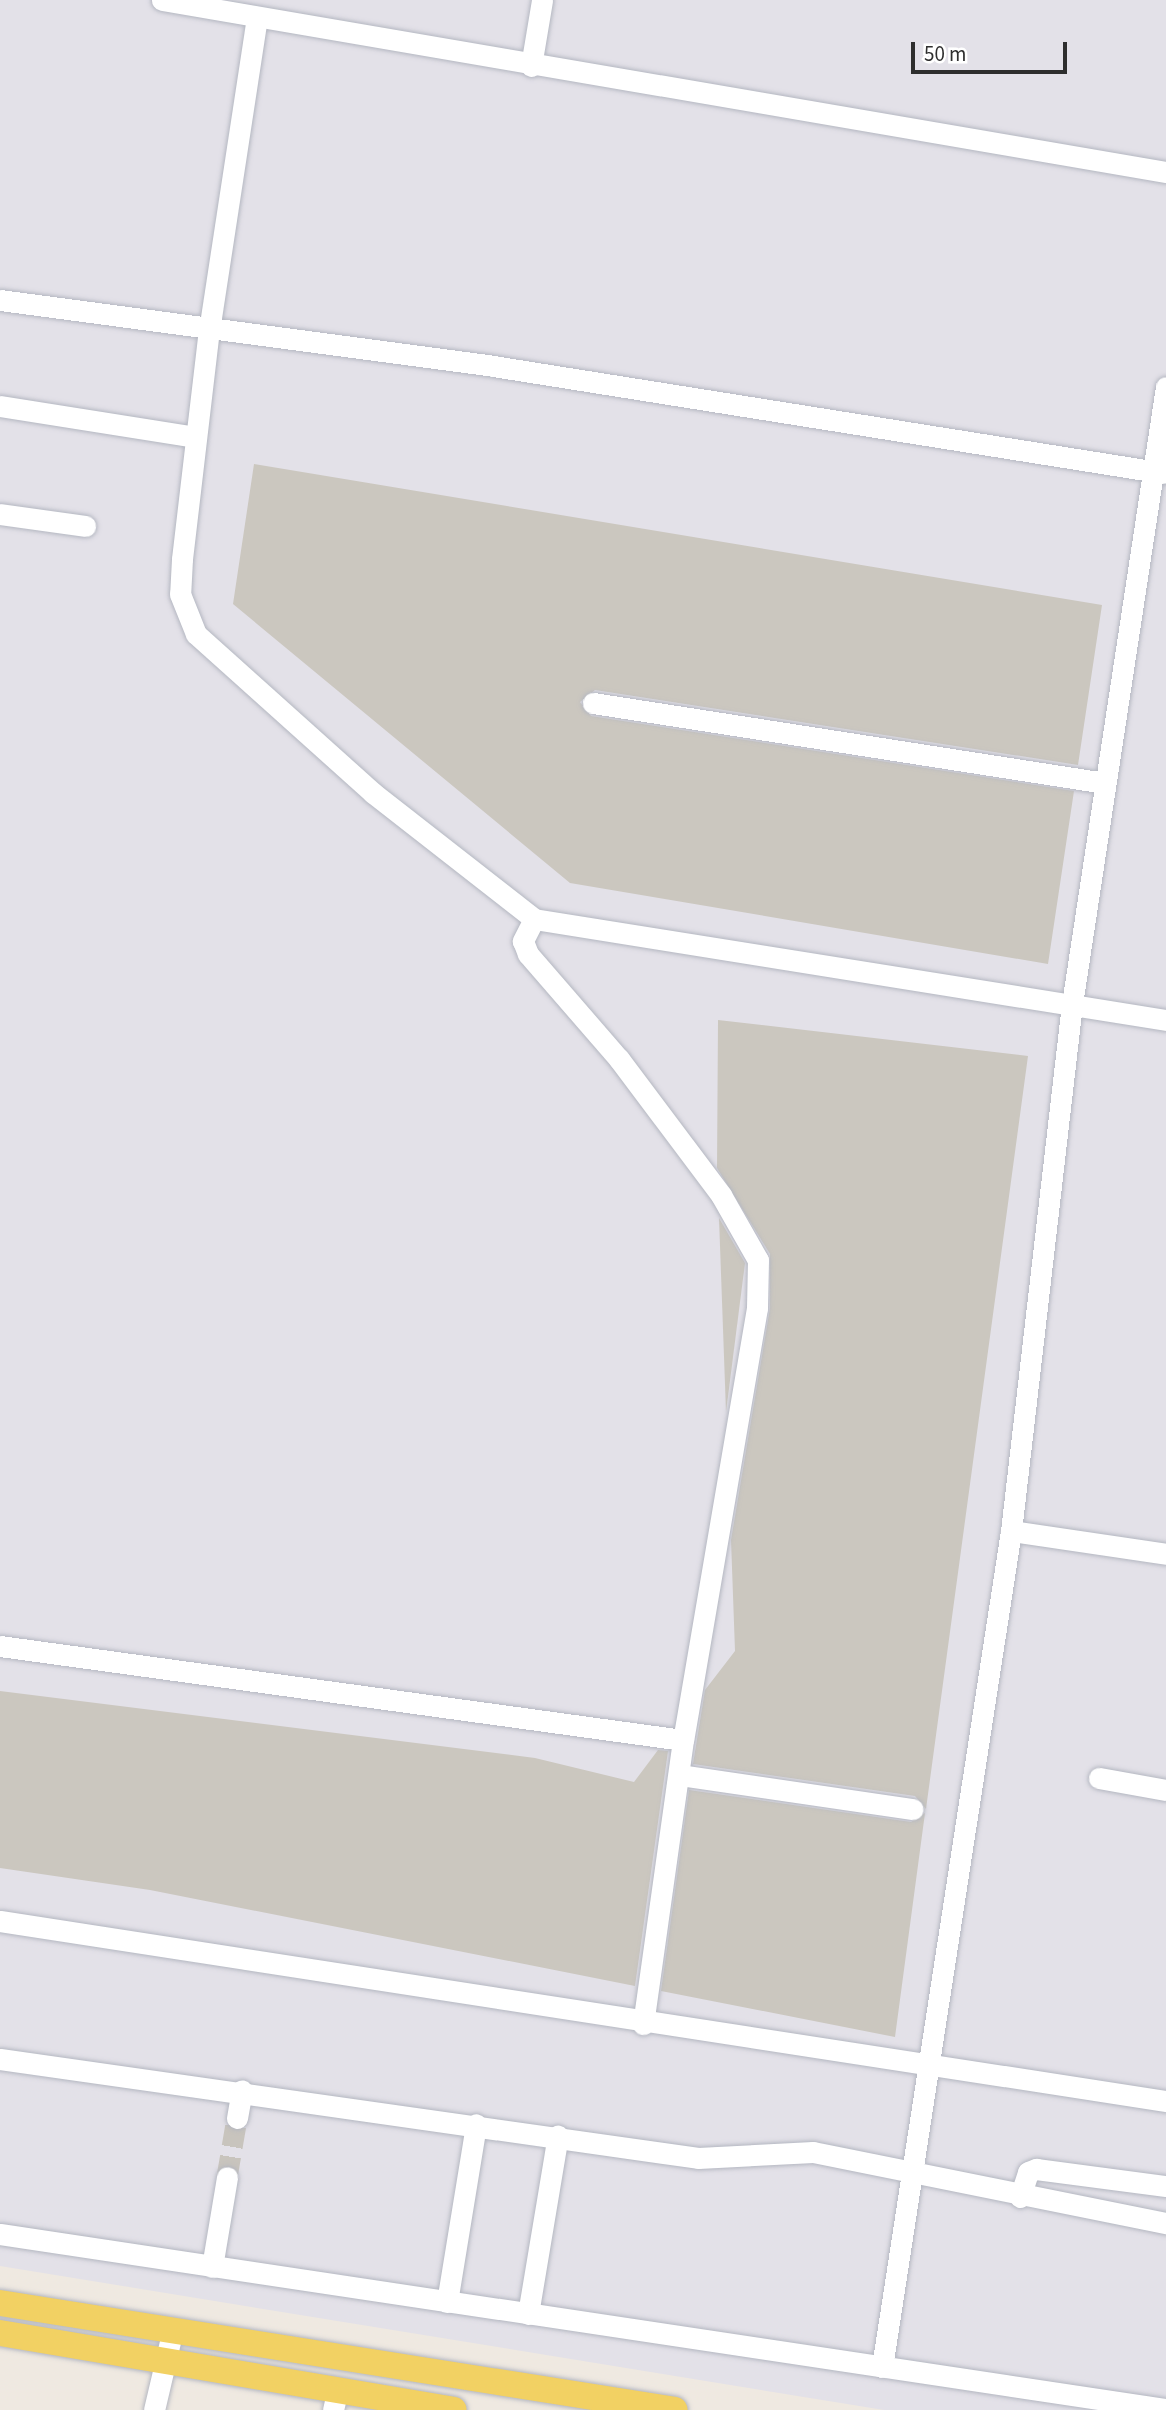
<!DOCTYPE html>
<style>
body{margin:0}
#map{position:relative;width:1166px;height:2410px;overflow:hidden;background:#efe9e1;font-family:"Source Sans 3",sans-serif}
div>[style]{position:absolute}
.industrial>*{inset:0;background:#e3e1e8}
.building>*{inset:0;background:#cbc7bf}
.minor-tunnel>*{height:21px;margin-top:-10.5px;transform-origin:0;background:repeating-linear-gradient(90deg,#c8c4bd 0 21px,transparent 0 31px)}
.roads{filter:drop-shadow(0 0 2px #b4b7c1) drop-shadow(0 0 2px #b4b7c1)}
.minor>*{height:21px;margin:-10.5px;padding:0 10.5px;transform-origin:10.5px;border-radius:10.5px;background:#fff}
.major>*{height:26px;margin:-13px;padding:0 13px;transform-origin:13px;border-radius:13px;background:#f2d163}
span{translate:-50% -50%;white-space:nowrap;text-align:center;line-height:1.15;-webkit-text-stroke:7px #fff;paint-order:stroke}
.scale{position:absolute;left:911px;top:42px;width:156px;height:32px;box-sizing:border-box;border:4px solid #2e2e2e;border-top:0;padding-left:9px;font-size:21px;line-height:24px;white-space:nowrap;color:#2e2e2e;-webkit-text-stroke:5px #fff;paint-order:stroke}
</style>
<div id="map">
<div class="industrial">
<div style="clip-path:polygon(0 0,1166px 0,1166px 2410px,884px 2410px,0 2266px)"></div>
</div>
<div class="building">
<div style="clip-path:polygon(254px 464px,1102px 605px,1078px 765px,595px 690px,580px 702px,591px 716px,1074px 791px,1048px 964px,570px 883px,233px 604px)"></div>
<div style="clip-path:polygon(718px 1020px,1028px 1056px,926px 1809px,915px 1796px,693px 1764px,705px 1690px,735px 1651px,731px 1540px,770px 1308px,770px 1254px,717px 1168px)"></div>
<div style="clip-path:polygon(719px 1218px,745px 1263px,726px 1412px)"></div>
<div style="clip-path:polygon(0 1691px,535px 1758px,634px 1782px,658px 1750px,668px 1751px,635px 1986px,150px 1890px,0 1868px)"></div>
<div style="clip-path:polygon(689px 1790px,911px 1822px,925px 1813px,895px 2037px,661px 1991px)"></div>
</div>
<div class="minor-tunnel">
<div style="left:227px;top:2177px;width:60px;rotate:-80.4deg"></div>
</div>
<div class="roads">
<div class="minor">
<div style="left:162px;top:0;width:1019px;rotate:9.72deg"></div>
<div style="left:257px;top:17px;width:316px;rotate:98.7deg"></div>
<div style="left:209px;top:329px;width:232px;rotate:96.7deg"></div>
<div style="left:182px;top:559px;width:35px;rotate:93deg"></div>
<div style="left:180px;top:594px;width:43px;rotate:68.2deg"></div>
<div style="left:196px;top:634px;width:238px;rotate:41.9deg"></div>
<div style="left:373px;top:793px;width:204px;rotate:38deg"></div>
<div style="left:534px;top:919px;width:640px;rotate:9.08deg"></div>
<div style="left:531px;top:66px;width:67px;rotate:-80.5deg"></div>
<div style="left:0;top:300px;width:497px;rotate:7.6deg"></div>
<div style="left:493px;top:366px;width:679px;rotate:9.06deg"></div>
<div style="left:0;top:406px;width:198px;rotate:9deg"></div>
<div style="left:0;top:514px;width:86px;rotate:8deg"></div>
<div style="left:593px;top:703px;width:518px;rotate:8.88deg"></div>
<div style="left:534px;top:919px;width:25px;rotate:117deg"></div>
<div style="left:523px;top:941px;width:14px;rotate:69deg"></div>
<div style="left:528px;top:954px;width:139px;rotate:49.1deg"></div>
<div style="left:619px;top:1059px;width:170px;rotate:53.1deg"></div>
<div style="left:721px;top:1195px;width:75px;rotate:60.4deg"></div>
<div style="left:758px;top:1260px;width:48px;rotate:91.2deg"></div>
<div style="left:757px;top:1308px;width:438px;rotate:99.7deg"></div>
<div style="left:683px;top:1740px;width:287px;rotate:98deg"></div>
<div style="left:1011px;top:1531px;width:157px;rotate:8.4deg"></div>
<div style="left:0;top:1646px;width:689px;rotate:7.84deg"></div>
<div style="left:679px;top:1775px;width:236px;rotate:8.3deg"></div>
<div style="left:1099px;top:1778px;width:68px;rotate:10.2deg"></div>
<div style="left:0;top:1921px;width:1180px;rotate:8.78deg"></div>
<div style="left:0;top:2059px;width:705px;rotate:8.07deg"></div>
<div style="left:698px;top:2158px;width:115px;rotate:-3deg"></div>
<div style="left:813px;top:2152px;width:360px;rotate:11.4deg"></div>
<div style="left:237px;top:2118px;width:28px;rotate:-80deg"></div>
<div style="left:1020px;top:2197px;width:26px;rotate:-72deg"></div>
<div style="left:1028px;top:2172px;width:9px;rotate:-21deg"></div>
<div style="left:1036px;top:2169px;width:131px;rotate:7.5deg"></div>
<div style="left:0;top:2234px;width:1179px;rotate:8.54deg"></div>
<div style="left:212px;top:2267px;width:91px;rotate:-80.5deg"></div>
<div style="left:447px;top:2302px;width:180px;rotate:-80.7deg"></div>
<div style="left:528px;top:2314px;width:181px;rotate:-80.5deg"></div>
<div style="left:882px;top:2367px;width:846px;rotate:-81.23deg"></div>
<div style="left:1011px;top:1531px;width:531px;rotate:-83.4deg"></div>
<div style="left:1072px;top:1004px;width:624px;rotate:-81.34deg"></div>
<div style="left:154px;top:2410px;width:83px;rotate:-76.8deg"></div>
<div style="left:333px;top:2410px;width:18px;rotate:-77deg"></div>
</div>
<div class="major">
<div style="left:0;top:2303px;width:683px;rotate:9.01deg"></div>
<div style="left:0;top:2333px;width:460px;rotate:9.6deg"></div>
</div>
</div>
<div class="scale">50 m</div>
</div>
